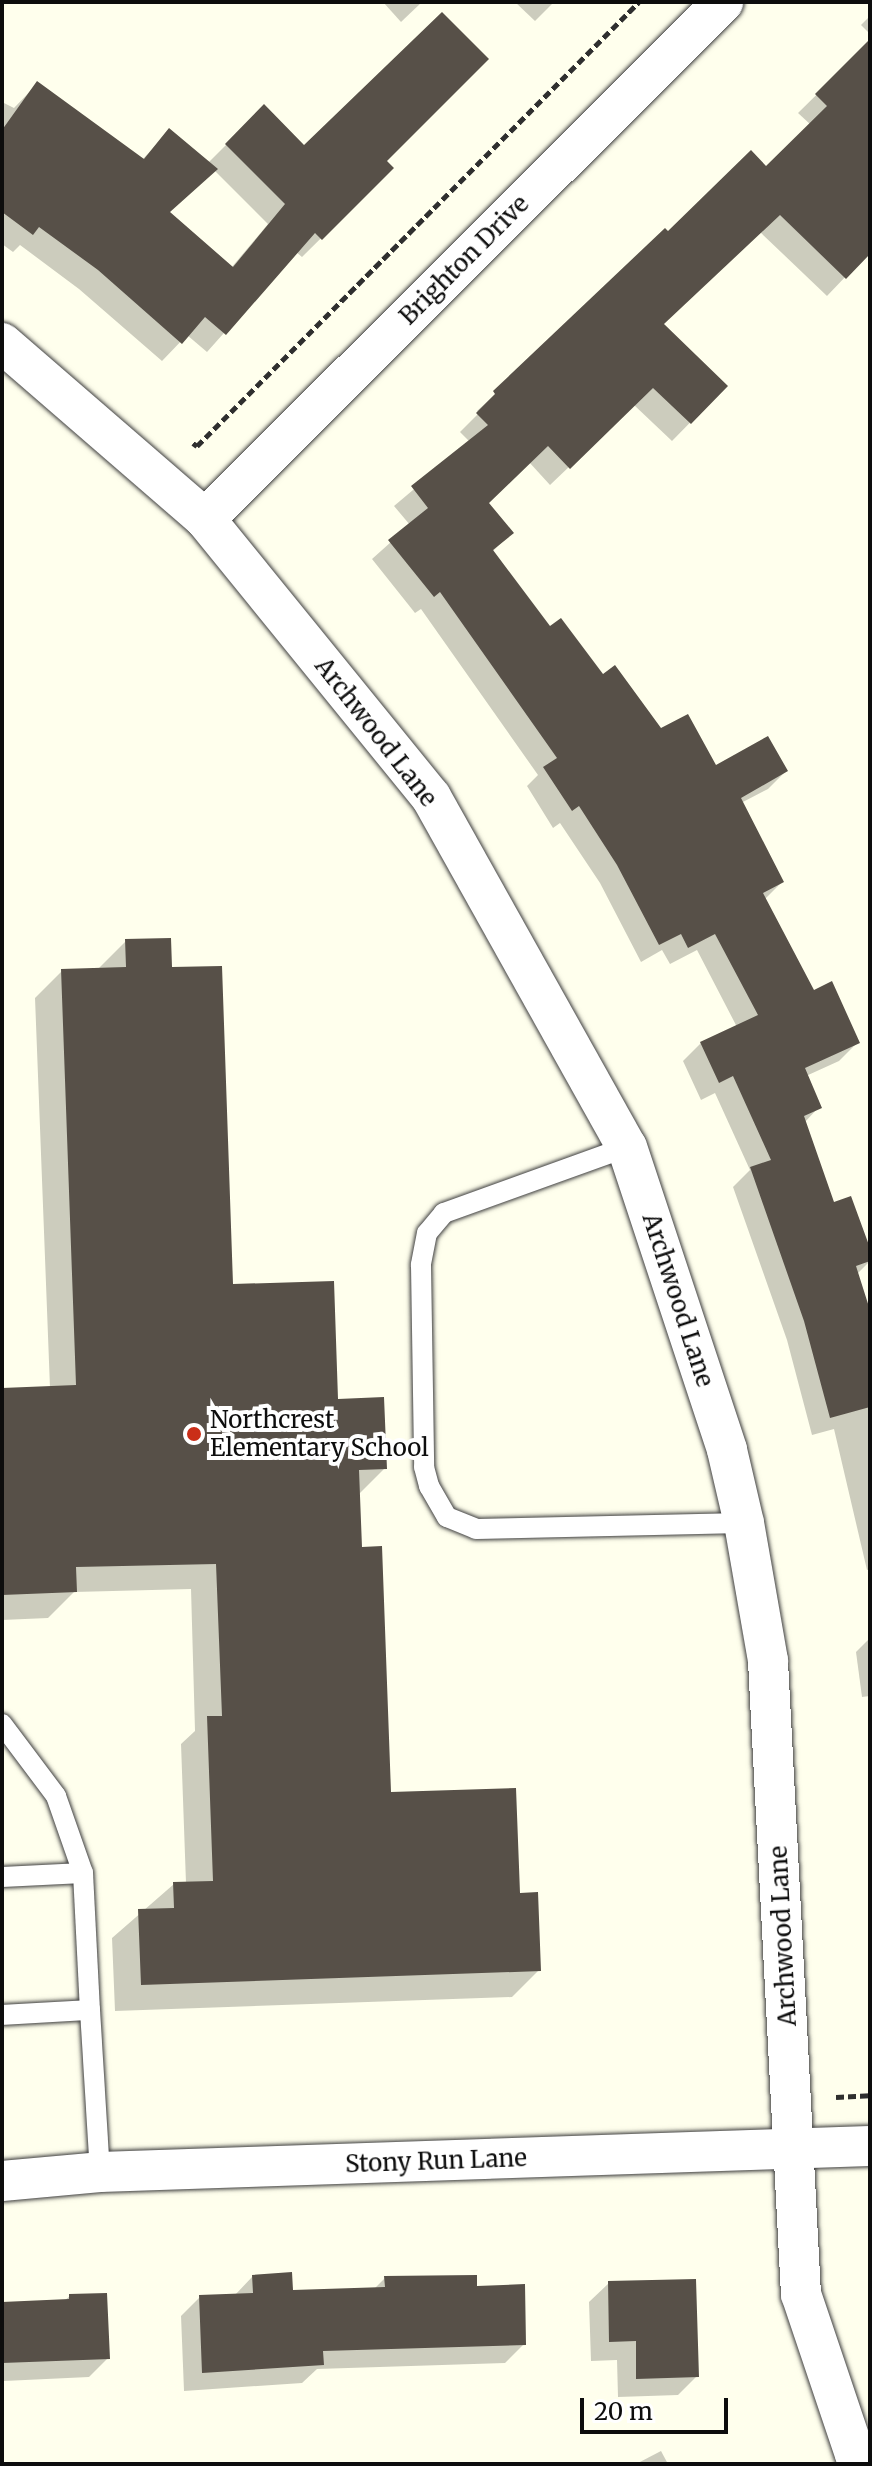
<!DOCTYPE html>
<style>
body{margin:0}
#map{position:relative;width:872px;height:2466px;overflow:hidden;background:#ffffed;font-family:Merriweather,serif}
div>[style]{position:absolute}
.shadow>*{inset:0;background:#0003}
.building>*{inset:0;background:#575048}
.path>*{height:5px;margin-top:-2.5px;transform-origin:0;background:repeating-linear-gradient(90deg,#2f2f2f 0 8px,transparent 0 12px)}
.roads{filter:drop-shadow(0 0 2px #404040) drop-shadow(0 0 2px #404040)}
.lane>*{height:20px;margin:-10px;padding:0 10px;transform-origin:10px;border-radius:10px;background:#fff}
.street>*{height:40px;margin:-20px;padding:0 20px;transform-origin:20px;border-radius:20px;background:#fff}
.dots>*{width:22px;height:22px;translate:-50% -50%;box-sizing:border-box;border:4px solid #fff;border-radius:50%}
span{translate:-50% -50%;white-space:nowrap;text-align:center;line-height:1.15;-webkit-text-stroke:8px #fff;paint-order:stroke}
.street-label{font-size:24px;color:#0d0d0d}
.poi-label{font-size:24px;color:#0d0d0d}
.left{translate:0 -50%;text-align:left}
.frame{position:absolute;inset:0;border:4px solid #0d0d0d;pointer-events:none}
.scale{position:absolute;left:580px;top:2398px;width:148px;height:36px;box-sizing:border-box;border:4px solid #0d0d0d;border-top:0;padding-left:10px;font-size:24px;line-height:28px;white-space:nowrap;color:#0d0d0d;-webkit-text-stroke:6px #fff;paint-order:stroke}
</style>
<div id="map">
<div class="shadow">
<div style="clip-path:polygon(383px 2px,422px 2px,401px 22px)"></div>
<div style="clip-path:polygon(515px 2px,554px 2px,535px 21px)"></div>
<div style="clip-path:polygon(870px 16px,870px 34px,861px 25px)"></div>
<div style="clip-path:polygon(870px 42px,870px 251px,827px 296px,760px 232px,662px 324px,725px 387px,672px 441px,634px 405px,550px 485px,529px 462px,486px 503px,511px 533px,492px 552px,549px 628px,660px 731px,715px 768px,786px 771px,768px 789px,741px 803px,782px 882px,764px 900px,813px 993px,857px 1043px,839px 1061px,806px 1076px,819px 1107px,804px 1123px,832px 1204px,870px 1254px,870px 1261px,856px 1275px,870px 1322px,870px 1569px,867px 1570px,834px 1429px,812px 1435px,787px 1340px,733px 1187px,750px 1170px,715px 1093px,701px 1100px,683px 1061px,701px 1043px,737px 1027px,697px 950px,670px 964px,662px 950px,641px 962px,600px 883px,560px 823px,553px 828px,527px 786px,538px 775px,421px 609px,415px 613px,372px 559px,410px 525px,394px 506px,470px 442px,460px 432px,479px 413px,477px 411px,668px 234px,766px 169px,811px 125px,798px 113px)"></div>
<div style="clip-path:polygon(evenodd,37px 84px,142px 160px,169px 131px,208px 163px,264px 107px,304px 148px,385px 161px,392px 168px,302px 257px,296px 252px,207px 352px,187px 335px,162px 361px,79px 289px,20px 245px,13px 252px,2px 244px,2px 102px,14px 108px,37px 84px,214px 170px,268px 224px,231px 268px,168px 213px,214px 170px)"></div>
<div style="clip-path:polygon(126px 941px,170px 970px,231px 1286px,336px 1401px,385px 1468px,358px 1495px,360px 1549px,389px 1794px,518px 1895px,539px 1970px,512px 1997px,115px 2011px,112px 1938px,174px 1884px,186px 1883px,181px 1744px,195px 1731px,191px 1589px,74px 1592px,48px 1618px,2px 1620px,2px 1390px,50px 1388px,35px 998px,62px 971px,99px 968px)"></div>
<div style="clip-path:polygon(870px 1638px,870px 1696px,862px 1697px,856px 1652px)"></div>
<div style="clip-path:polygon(253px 2276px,291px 2292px,374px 2289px,385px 2278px,524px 2344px,505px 2363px,317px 2369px,302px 2383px,184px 2391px,181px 2316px,200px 2297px,234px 2296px)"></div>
<div style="clip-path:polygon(609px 2283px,697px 2376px,678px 2395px,618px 2397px,617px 2360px,591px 2361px,589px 2302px)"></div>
<div style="clip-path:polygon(70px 2296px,108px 2358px,89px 2377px,4px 2381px,3px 2322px,64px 2301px)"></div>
<div style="clip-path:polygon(661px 2451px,668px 2464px,636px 2464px)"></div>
</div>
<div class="building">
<div style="clip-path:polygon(442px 12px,489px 59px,387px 161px,394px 168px,322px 240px,315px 233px,226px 335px,205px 317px,182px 344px,98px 270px,39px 227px,33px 235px,2px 212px,2px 130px,37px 81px,144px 159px,169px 128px,218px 169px,170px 212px,233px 267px,285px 204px,225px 144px,264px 104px,304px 145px)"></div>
<div style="clip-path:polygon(870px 39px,870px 254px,846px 279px,780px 215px,664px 324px,728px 386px,691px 424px,653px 388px,570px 469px,548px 446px,489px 503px,514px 533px,493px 550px,550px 626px,561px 618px,603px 674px,615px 665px,661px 728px,688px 714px,716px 765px,768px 736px,788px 771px,741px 798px,784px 882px,763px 893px,814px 990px,832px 981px,860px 1043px,805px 1068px,822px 1108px,804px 1116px,834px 1202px,851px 1196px,870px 1248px,870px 1261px,856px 1266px,870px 1310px,870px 1407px,830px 1418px,804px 1321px,750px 1167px,771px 1160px,733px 1076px,719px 1083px,700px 1042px,758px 1015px,715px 934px,688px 948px,681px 934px,659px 945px,617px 865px,579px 806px,572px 811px,543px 767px,557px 758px,440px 592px,434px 597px,388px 540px,428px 508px,411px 486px,488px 425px,476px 413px,495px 394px,493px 391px,665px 228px,668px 231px,751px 150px,766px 166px,827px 106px,815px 94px)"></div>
<div style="clip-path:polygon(171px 938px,172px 967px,222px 966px,233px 1284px,334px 1281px,338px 1399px,384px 1397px,387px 1469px,359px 1470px,362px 1547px,382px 1546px,391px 1792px,516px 1788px,520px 1893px,538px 1892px,541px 1971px,141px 1985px,138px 1909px,174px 1908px,173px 1882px,213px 1881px,207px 1716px,222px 1716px,216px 1564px,76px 1567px,77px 1592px,2px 1595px,2px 1388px,76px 1385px,61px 969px,126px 967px,125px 939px)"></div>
<div style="clip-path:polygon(292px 2272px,293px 2290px,385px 2287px,384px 2276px,477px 2275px,477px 2286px,525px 2284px,526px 2345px,323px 2351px,324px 2365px,202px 2373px,199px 2295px,253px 2293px,252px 2275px)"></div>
<div style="clip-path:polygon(696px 2279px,699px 2377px,636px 2379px,636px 2341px,609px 2342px,608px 2281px)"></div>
<div style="clip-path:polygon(107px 2293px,110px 2359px,2px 2363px,2px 2302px,69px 2299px,69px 2294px)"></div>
</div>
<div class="path">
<div style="left:193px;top:443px;width:5px;rotate:37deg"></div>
<div style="left:197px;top:446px;width:626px;rotate:-45.13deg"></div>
<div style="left:836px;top:2097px;width:34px;rotate:-3deg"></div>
</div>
<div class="roads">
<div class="lane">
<div style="left:627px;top:1147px;width:195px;rotate:160.2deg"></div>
<div style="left:444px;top:1213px;width:26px;rotate:130deg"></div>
<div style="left:427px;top:1233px;width:33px;rotate:101deg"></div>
<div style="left:421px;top:1265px;width:202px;rotate:89.1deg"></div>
<div style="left:424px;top:1467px;width:20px;rotate:75deg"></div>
<div style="left:429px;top:1486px;width:36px;rotate:60deg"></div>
<div style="left:447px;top:1517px;width:31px;rotate:22deg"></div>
<div style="left:476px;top:1529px;width:268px;rotate:-1.3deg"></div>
<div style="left:2px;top:1724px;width:90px;rotate:53.1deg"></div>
<div style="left:56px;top:1796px;width:82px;rotate:70.7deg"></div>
<div style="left:83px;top:1873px;width:137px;rotate:87.1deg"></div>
<div style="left:2px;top:1877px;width:81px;rotate:-2.8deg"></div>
<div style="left:2px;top:2015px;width:88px;rotate:-3.3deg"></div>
<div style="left:90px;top:2010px;width:162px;rotate:86.5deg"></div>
</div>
<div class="street">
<div style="left:2px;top:343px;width:269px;rotate:40.9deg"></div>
<div style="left:205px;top:519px;width:358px;rotate:50.9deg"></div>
<div style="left:431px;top:797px;width:401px;rotate:60.8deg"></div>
<div style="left:627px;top:1147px;width:319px;rotate:71.7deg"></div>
<div style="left:727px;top:1450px;width:75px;rotate:76.9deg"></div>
<div style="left:744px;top:1523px;width:140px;rotate:80.1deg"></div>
<div style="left:768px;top:1661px;width:634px;rotate:87.02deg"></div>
<div style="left:801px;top:2294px;width:169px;rotate:71.4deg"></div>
<div style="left:855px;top:2454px;width:14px;rotate:45deg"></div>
<div style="left:205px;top:519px;width:732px;rotate:-44.94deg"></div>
<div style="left:2px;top:2181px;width:98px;rotate:-5.2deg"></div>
<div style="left:100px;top:2172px;width:770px;rotate:-1.93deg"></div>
</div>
</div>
<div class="dots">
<div style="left:194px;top:1434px;background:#ca2e18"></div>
</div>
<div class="street-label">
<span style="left:464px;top:260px;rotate:-45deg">Brighton Drive</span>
<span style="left:376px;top:732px;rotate:52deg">Archwood Lane</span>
<span style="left:678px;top:1300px;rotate:72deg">Archwood Lane</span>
<span style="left:783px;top:1936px;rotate:-93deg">Archwood Lane</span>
<span style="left:436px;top:2161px;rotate:-2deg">Stony Run Lane</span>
</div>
<div class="poi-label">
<span class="left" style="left:210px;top:1434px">Northcrest<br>Elementary School</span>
</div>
<div class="frame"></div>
<div class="scale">20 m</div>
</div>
